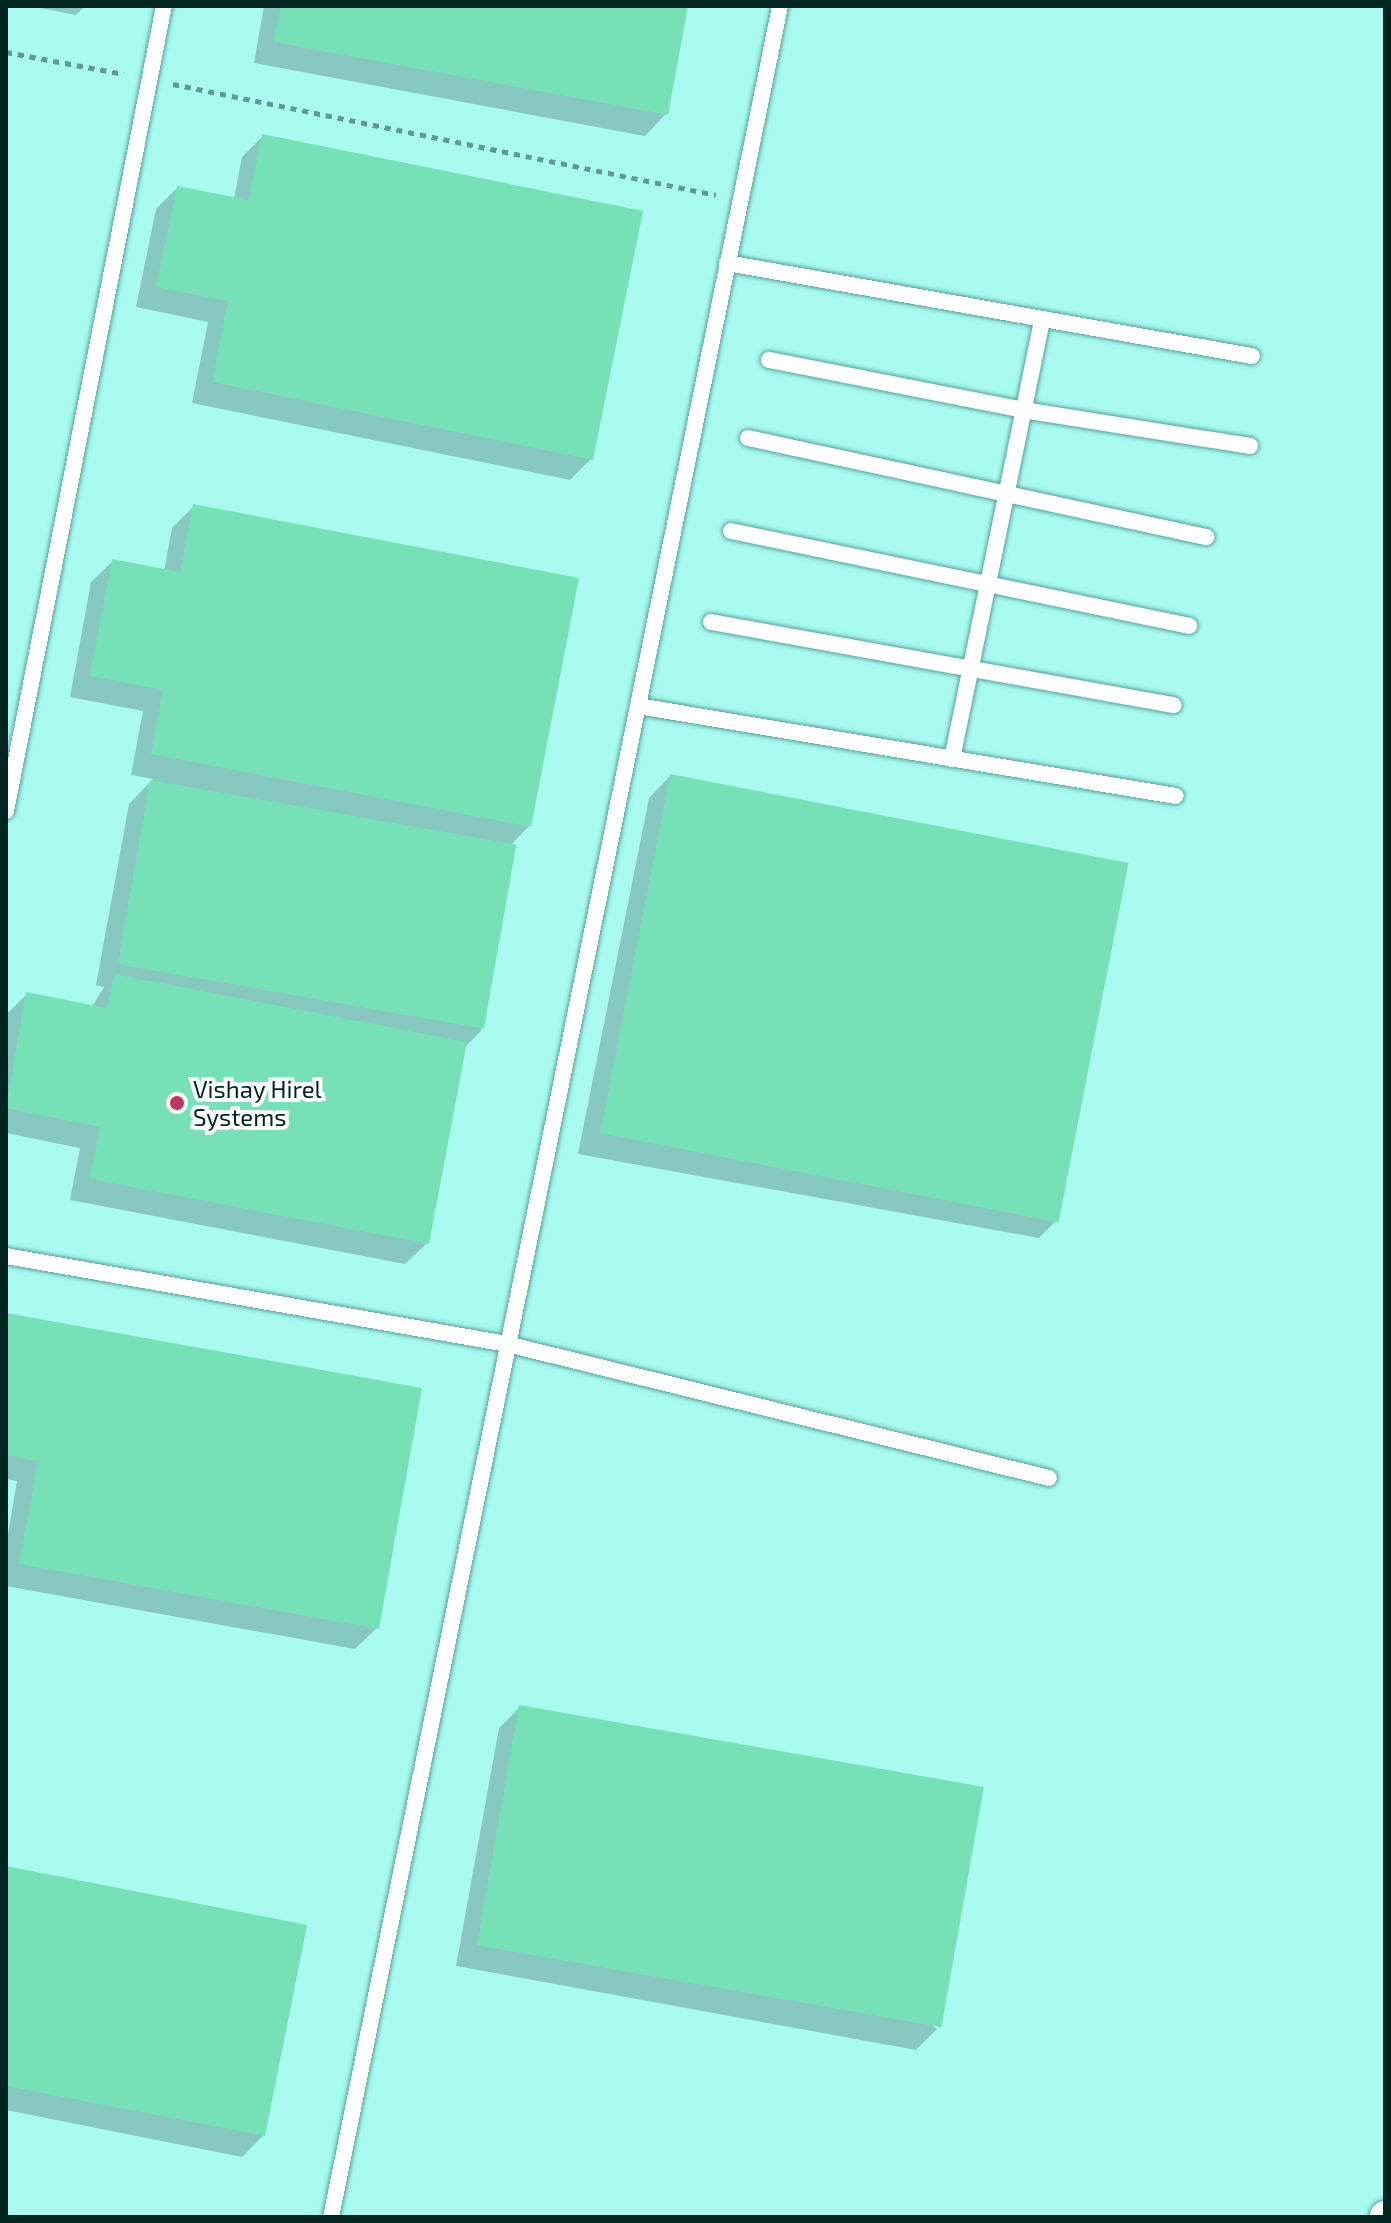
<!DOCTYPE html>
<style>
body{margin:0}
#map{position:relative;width:1391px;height:2223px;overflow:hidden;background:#a9fbf0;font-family:"Exo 2",sans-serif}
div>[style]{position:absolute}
.shadow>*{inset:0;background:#0003}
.building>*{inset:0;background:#76e0b6;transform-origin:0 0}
.path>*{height:5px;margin-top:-2.5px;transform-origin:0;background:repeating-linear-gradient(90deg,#5d9a93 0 6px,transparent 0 12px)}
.roads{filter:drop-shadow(0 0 2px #53a39b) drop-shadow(0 0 2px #53a39b)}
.service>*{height:16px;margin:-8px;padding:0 8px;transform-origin:8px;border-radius:8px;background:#fff}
.minor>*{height:30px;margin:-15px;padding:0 15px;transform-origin:15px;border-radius:15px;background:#fff}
.dots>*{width:22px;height:22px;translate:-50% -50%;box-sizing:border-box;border:4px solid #fff;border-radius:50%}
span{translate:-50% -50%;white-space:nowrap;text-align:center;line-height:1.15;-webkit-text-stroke:8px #fff;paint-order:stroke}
.poi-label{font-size:24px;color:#012421}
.left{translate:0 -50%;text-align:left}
.frame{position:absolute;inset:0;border:8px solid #012421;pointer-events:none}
</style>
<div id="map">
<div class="shadow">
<div style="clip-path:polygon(29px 6px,85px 6px,76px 15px)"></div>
<div style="clip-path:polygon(264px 6px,686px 6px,666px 114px,645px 136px,254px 63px)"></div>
<div style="clip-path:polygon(263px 136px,591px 459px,570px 480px,192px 403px,208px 322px,136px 307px,156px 209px,177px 188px,234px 199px,242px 157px)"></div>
<div style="clip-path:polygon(193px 507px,529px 826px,508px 848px,481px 1031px,464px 1048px,427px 1243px,405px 1264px,70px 1200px,80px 1148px,6px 1133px,6px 1015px,27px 994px,92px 1007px,104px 987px,96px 985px,129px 804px,153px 779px,131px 775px,143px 711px,70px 697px,91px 582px,113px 561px,164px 571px,172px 528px)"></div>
<div style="clip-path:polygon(670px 776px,1060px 1217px,1039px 1238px,578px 1154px,649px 798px)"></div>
<div style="clip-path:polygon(6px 1315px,377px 1628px,355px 1649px,6px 1586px,6px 1546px,17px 1481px,6px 1479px)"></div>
<div style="clip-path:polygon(520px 1707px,937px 2029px,916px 2050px,456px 1966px,499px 1728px)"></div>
<div style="clip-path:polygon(6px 1868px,263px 2136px,242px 2157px,6px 2110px)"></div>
</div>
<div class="building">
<div style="clip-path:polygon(281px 6px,688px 6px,668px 115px,274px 42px)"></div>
<div style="clip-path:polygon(262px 134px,643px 211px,593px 460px,212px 382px,228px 301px,156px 287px,177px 186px,249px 200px)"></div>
<div style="clip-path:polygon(193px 504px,579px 578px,531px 827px,151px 754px,163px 690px,90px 676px,112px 559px,180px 572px)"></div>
<div style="left:670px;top:774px;width:467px;height:366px;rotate:11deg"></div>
<div style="left:150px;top:780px;width:372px;height:187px;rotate:10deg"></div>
<div style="clip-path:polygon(114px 974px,467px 1042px,429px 1244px,90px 1179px,100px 1127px,6px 1108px,26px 992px,107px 1008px)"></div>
<div style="clip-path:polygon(6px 1313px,422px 1388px,379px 1629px,19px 1564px,38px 1461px,6px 1455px)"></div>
<div style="left:519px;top:1705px;width:472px;height:244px;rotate:10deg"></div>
<div style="clip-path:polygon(6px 1866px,307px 1925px,265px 2136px,6px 2086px)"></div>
</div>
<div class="path">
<div style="left:6px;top:52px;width:120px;rotate:10.6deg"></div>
<div style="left:173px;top:84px;width:554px;rotate:11.55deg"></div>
</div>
<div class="roads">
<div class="service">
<div style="left:727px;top:263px;width:533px;rotate:10.05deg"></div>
<div style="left:769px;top:360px;width:259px;rotate:11.1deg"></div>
<div style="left:1023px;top:410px;width:230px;rotate:9deg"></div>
<div style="left:748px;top:438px;width:469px;rotate:12.2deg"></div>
<div style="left:731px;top:531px;width:468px;rotate:11.7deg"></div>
<div style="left:711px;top:622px;width:470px;rotate:10.2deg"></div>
<div style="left:638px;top:706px;width:545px;rotate:9.5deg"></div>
<div style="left:952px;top:759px;width:449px;rotate:-78.4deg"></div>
<div style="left:6px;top:811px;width:820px;rotate:-78.9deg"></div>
<div style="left:6px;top:1256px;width:509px;rotate:9.96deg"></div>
<div style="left:507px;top:1344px;width:558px;rotate:13.89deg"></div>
<div style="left:331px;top:2217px;width:2256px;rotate:-78.52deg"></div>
</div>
<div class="minor">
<div style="left:1385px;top:2217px;width:1px;rotate:-90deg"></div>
</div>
</div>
<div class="dots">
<div style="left:177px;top:1103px;background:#c23462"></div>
</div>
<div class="poi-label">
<span class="left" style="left:193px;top:1103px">Vishay Hirel<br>Systems</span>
</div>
<div class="frame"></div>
</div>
